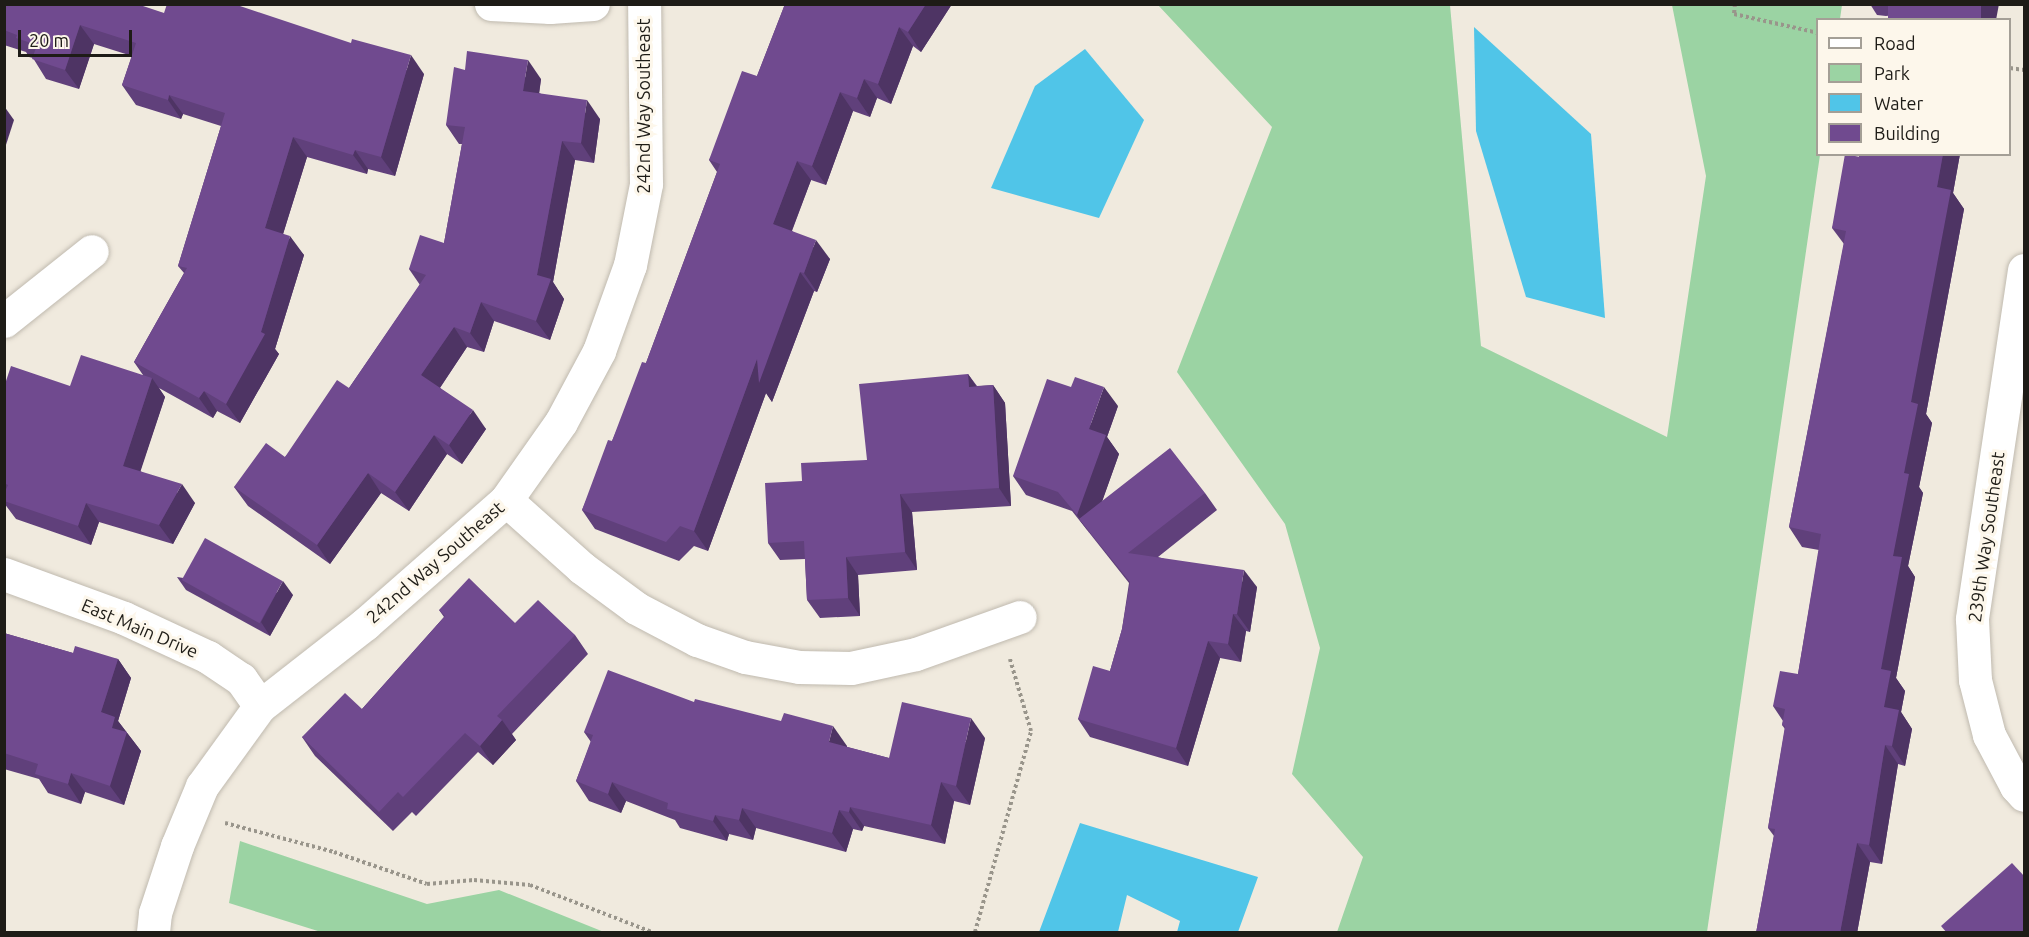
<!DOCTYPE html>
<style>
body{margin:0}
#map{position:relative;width:2029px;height:937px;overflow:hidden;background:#f0eade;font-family:Ubuntu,sans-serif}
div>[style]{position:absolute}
.green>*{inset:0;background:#9bd3a3}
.water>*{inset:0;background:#50c5e8}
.path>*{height:4px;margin-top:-2px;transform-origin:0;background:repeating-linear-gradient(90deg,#99958b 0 3px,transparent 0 6px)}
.roads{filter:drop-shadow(0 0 2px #c0baaf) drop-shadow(0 0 2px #c0baaf)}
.street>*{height:33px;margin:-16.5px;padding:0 16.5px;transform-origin:16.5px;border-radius:16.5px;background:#fff}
.wall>*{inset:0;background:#60407b}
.shaded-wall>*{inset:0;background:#4e3464}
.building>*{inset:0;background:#704a8f;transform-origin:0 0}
span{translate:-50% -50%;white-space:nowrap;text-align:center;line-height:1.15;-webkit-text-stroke:6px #fdf7eb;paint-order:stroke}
.street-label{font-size:18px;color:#1e1c17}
.frame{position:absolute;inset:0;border:6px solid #1e1c17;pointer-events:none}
.legend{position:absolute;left:1816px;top:18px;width:195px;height:138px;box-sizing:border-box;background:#fdf7eb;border:2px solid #a49f96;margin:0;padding:8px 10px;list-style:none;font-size:18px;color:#1e1c17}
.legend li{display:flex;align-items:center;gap:12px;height:30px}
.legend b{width:30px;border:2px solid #a49f96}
.scale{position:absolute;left:18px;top:30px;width:114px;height:27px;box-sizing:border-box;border:3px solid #1e1c17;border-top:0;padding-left:8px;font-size:18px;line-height:21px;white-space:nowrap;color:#1e1c17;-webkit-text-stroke:4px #fdf7eb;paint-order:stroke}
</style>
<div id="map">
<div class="green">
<div style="clip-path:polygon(1158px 5px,1450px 5px,1481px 346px,1667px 437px,1706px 176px,1672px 5px,1842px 5px,1840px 19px,1818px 20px,1818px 154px,1820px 155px,1707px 932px,1337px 932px,1363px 857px,1292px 774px,1320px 648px,1285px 524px,1177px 372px,1272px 127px)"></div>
<div style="clip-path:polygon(240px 841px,427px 904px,499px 890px,604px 932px,321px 932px,229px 903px)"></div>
</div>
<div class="water">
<div style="clip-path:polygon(1474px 27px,1591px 134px,1605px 318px,1526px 297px,1476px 131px)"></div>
<div style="clip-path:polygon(1085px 49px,1144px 120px,1099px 218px,991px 188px,1035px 86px)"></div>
<div style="clip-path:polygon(1080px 823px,1258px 877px,1238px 932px,1177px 932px,1180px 921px,1127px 895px,1118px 932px,1039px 932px)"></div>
</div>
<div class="path">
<div style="left:1735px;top:4px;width:10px;rotate:96deg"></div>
<div style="left:1734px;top:14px;width:86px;rotate:12.7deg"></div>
<div style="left:2010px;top:68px;width:14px;rotate:8deg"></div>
<div style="left:225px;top:823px;width:113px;rotate:14.9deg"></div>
<div style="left:334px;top:852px;width:98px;rotate:19deg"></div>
<div style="left:427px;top:884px;width:47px;rotate:-4.9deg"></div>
<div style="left:474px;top:880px;width:56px;rotate:5.1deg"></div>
<div style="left:530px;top:885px;width:131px;rotate:21.1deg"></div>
<div style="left:975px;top:932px;width:209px;rotate:-74.4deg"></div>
<div style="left:1031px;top:731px;width:75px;rotate:-106.3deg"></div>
</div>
<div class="roads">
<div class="street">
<div style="left:491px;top:4px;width:59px;rotate:2.9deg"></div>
<div style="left:550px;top:7px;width:43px;rotate:-4deg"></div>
<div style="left:2024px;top:270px;width:353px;rotate:98.5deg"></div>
<div style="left:1972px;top:619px;width:61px;rotate:87.2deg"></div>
<div style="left:1975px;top:680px;width:57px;rotate:75.7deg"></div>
<div style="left:1989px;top:735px;width:58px;rotate:62.1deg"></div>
<div style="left:2016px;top:786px;width:12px;rotate:48deg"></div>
<div style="left:4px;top:321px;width:112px;rotate:-38.5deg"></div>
<div style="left:506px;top:500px;width:102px;rotate:41.8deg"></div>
<div style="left:582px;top:568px;width:67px;rotate:36.5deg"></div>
<div style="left:636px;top:608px;width:69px;rotate:27.7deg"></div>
<div style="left:697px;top:640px;width:51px;rotate:19.5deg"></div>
<div style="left:745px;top:657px;width:55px;rotate:10.5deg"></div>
<div style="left:799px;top:667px;width:52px;rotate:1.1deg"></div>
<div style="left:851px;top:668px;width:66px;rotate:-12.2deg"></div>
<div style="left:916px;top:654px;width:110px;rotate:-19.6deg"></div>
<div style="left:4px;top:574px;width:128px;rotate:20.1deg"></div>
<div style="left:124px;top:618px;width:93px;rotate:24.9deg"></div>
<div style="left:208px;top:657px;width:40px;rotate:34deg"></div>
<div style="left:241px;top:679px;width:33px;rotate:55deg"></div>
<div style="left:153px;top:932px;width:19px;rotate:-84deg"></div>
<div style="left:155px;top:913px;width:71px;rotate:-71.8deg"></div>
<div style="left:177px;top:846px;width:65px;rotate:-67.4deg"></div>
<div style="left:202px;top:786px;width:99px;rotate:-54.1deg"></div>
<div style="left:260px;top:706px;width:133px;rotate:-38deg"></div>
<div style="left:365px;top:624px;width:188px;rotate:-41.3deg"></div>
<div style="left:506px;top:500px;width:95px;rotate:-54.8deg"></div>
<div style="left:561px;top:422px;width:81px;rotate:-61.8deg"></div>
<div style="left:599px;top:351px;width:91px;rotate:-70.2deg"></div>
<div style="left:630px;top:265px;width:83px;rotate:-78.8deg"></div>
<div style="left:646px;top:184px;width:180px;rotate:-90.6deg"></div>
</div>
</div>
<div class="wall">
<div style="clip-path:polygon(4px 4px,164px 13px,424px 74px,395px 176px,368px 169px,367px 174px,307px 157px,283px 234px,304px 255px,275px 349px,279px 354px,240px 423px,217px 411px,213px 418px,159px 388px,165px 397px,140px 471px,195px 503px,173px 544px,99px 522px,91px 545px,16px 519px,4px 503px,4px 387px,70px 386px,143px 375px,134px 362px,184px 273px,178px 266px,221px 126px,183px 114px,181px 119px,136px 105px,122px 85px,132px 56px,94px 44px,79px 89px,46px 79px,33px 58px,29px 57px,26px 52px,4px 45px)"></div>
<div style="clip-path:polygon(785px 4px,952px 4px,921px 52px,913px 46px,891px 104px,877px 98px,870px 117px,853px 111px,826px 185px,811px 180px,792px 231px,830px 259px,817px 292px,814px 291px,772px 402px,766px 393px,708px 551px,694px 546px,679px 561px,595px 529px,582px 510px,646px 363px,717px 172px,709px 160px,757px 76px)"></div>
<div style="clip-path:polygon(1870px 4px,1999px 4px,1886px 16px,1877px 15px)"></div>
<div style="clip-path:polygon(465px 70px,541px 79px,539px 93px,600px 119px,594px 163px,575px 160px,553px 282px,564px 299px,550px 340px,494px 321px,484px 352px,467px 347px,440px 388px,486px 429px,462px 464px,447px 454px,409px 511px,381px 493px,330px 564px,248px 506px,234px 487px,285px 457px,349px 388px,420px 285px,409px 269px,444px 243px,462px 144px,459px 144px,446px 125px)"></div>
<div style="clip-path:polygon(1860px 154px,1960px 154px,1953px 193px,1964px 209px,1926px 414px,1932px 423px,1919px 487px,1923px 493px,1908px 566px,1915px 577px,1896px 678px,1905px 691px,1901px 712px,1912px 729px,1905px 766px,1898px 764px,1882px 864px,1870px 862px,1857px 933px,1756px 933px,1774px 836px,1768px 828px,1785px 729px,1782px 725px,1783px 721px,1773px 706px,1798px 674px,1819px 550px,1802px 547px,1789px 527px,1844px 244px,1832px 228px)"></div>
<div style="clip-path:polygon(968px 374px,977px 386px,993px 385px,1005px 403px,1011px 506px,912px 512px,917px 570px,858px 575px,860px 616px,820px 618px,807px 600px,805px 559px,780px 560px,768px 543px,802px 481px,867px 460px)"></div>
<div style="clip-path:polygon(1118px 406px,1107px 437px,1119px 454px,1102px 501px,1205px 493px,1217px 510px,1158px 557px,1257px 587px,1250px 632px,1246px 631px,1241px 662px,1220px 658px,1188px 766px,1090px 737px,1078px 719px,1110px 671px,1122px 629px,1129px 583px,1072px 511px,1026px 495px,1013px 476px)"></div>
<div style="clip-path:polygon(177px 577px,293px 595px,270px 636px,186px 590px)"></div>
<div style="clip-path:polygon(439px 610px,515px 623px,575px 635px,588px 654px,512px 734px,516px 740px,493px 765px,478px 752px,416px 816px,412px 812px,393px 831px,315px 756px,302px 737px,362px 709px,444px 617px)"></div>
<div style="clip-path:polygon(4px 633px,73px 653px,118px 659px,131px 678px,118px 721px,141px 751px,124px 805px,85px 792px,81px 804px,48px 793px,39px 779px,4px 769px)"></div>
<div style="clip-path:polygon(694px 702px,847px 746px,847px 747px,889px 758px,985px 738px,970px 805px,954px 801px,945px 844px,864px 826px,862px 831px,853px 829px,846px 852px,756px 828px,753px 840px,729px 834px,727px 841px,680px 828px,675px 820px,626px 801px,621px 813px,589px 801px,576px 781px,591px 742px,584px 732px)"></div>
</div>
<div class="shaded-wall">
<div style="clip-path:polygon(926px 4px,952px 4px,921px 52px,908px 32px)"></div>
<div style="clip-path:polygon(1981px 4px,1999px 4px,1996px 20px,1978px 20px)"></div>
<div style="clip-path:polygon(80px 25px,94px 44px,79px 89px,65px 70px)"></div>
<div style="clip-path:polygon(899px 27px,913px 46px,891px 104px,878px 84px)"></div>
<div style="clip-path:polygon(411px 55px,424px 74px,395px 176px,381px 157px)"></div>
<div style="clip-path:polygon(528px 60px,541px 79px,537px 110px,523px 91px)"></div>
<div style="clip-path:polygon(864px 79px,877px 98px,870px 117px,857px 98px)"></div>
<div style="clip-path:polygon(840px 92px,853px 111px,826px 185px,812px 166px)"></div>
<div style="clip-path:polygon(169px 95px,183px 114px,181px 119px,168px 100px)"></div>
<div style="clip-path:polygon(587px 100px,600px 119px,594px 163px,581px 143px)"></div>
<div style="clip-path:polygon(4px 106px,14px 120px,4px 151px)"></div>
<div style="clip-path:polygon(293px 137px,307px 157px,279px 247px,265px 228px)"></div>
<div style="clip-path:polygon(562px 141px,575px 160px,553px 282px,564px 299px,550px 340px,536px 321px,537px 275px)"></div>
<div style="clip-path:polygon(355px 150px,368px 169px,367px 174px,353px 155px)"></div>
<div style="clip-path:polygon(1943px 154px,1960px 154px,1953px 193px,1964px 209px,1926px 414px,1932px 423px,1919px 487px,1923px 493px,1908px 566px,1915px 577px,1896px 678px,1905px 691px,1901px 712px,1912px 729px,1905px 766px,1892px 746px,1884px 707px,1881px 669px,1893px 556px,1904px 473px,1911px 402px,1937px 187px)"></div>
<div style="clip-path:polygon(797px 161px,811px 180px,787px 243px,773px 224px)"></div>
<div style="clip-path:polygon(290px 236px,304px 255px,275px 349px,279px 354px,240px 423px,226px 404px,261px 332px)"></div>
<div style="clip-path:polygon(816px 240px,830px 259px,817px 292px,804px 273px)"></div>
<div style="clip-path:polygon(800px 272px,814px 291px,772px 402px,766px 393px,708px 551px,694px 531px,757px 359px)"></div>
<div style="clip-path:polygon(481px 302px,494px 321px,484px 352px,470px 333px)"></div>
<div style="clip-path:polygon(454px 327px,467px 347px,435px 395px,421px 375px)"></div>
<div style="clip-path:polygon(968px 374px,980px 392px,969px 387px)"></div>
<div style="clip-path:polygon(152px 378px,165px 397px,136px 485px,123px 466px)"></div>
<div style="clip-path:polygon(993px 385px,1005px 403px,1011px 506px,999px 488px)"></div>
<div style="clip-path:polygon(1104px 387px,1118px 406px,1107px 437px,1119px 454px,1091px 533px,1079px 519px,1090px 534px,1077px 515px,1089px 429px)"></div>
<div style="clip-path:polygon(204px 391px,217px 411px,213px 418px,199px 398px)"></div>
<div style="clip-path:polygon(473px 410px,486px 429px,462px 464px,449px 445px)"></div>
<div style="clip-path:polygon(434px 435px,447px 454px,409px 511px,395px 492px)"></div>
<div style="clip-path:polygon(368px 473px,381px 493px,330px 564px,317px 545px)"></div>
<div style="clip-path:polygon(182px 484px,195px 503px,173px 544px,159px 525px)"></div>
<div style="clip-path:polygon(900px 494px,912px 512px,917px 570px,905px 552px)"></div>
<div style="clip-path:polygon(86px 503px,99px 522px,91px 545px,78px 526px)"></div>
<div style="clip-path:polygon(846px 557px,858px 575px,860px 616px,848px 598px)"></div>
<div style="clip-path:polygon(1244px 570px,1257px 587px,1250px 632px,1237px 614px)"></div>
<div style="clip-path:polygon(283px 581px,293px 595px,270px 636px,261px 622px)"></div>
<div style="clip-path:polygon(1233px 614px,1246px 631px,1241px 662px,1228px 644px)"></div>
<div style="clip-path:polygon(1208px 641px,1220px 658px,1188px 766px,1176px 748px)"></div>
<div style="clip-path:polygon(118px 659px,131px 678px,118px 721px,141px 751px,124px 805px,110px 786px,101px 712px)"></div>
<div style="clip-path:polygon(971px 718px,985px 738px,970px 805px,956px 786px)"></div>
<div style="clip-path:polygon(502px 720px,516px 740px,493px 765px,480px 746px)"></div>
<div style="clip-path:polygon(833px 726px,847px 746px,843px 762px,829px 742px)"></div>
<div style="clip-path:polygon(1885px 745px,1898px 764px,1882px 864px,1869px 845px)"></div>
<div style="clip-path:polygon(71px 773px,85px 792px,81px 804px,68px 784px)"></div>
<div style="clip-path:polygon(612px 782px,626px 801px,621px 813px,608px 794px)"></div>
<div style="clip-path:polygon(941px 782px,954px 801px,945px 844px,931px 825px)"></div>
<div style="clip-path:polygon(850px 807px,864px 826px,862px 831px,849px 812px)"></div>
<div style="clip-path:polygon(742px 808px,756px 828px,753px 840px,739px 820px)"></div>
<div style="clip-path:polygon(839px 810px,853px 829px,846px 852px,832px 833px)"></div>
<div style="clip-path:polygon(715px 815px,729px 834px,727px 841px,713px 821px)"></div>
<div style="clip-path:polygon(1857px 843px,1870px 862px,1857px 933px,1840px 933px)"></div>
</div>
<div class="building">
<div style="clip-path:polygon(4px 4px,137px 4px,164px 13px,167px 4px,234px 4px,351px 43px,352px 39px,411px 55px,381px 157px,355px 150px,353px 155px,293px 137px,265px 228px,290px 236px,261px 332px,265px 334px,226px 404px,204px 391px,199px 398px,134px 362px,187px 268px,178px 266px,225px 113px,169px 95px,168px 100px,122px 85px,136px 43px,80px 25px,65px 70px,32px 59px,37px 45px,16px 38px,17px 35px,4px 30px)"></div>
<div style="clip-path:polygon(785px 4px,926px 4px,908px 32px,899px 27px,878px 84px,864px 79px,857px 98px,840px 92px,812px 166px,797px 161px,773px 224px,816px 240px,804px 273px,800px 272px,759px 383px,757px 359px,694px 531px,680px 526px,666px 542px,582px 510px,608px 440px,612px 441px,642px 362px,646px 363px,720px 164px,709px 160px,742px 71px,757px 76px)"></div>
<div style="left:1888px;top:4px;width:93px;height:16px"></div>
<div style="clip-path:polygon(467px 51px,528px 60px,523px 91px,587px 100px,581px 143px,562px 141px,537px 275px,551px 279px,536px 321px,481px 302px,470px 333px,454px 327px,421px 375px,473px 410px,449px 445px,434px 435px,395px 492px,368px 473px,317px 545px,234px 487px,266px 443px,285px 457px,337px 380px,349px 388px,426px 275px,409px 269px,420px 235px,444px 243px,465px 127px,446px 125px,454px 67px,465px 70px)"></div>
<div style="clip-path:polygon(1845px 154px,1860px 157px,1860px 154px,1943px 154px,1937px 187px,1951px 190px,1911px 402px,1918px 404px,1904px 473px,1909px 474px,1893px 556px,1902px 557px,1881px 669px,1891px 671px,1884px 707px,1899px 710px,1892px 746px,1885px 745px,1869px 845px,1857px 843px,1840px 933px,1756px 933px,1775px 829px,1768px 828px,1785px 726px,1782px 725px,1785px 709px,1773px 706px,1780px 671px,1798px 674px,1821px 534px,1789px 527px,1846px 231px,1832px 228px)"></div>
<div style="clip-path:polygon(81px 355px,152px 378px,123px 466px,182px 484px,159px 525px,86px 503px,78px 526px,4px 501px,4px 494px,8px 485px,4px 483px,4px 387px,11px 366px,70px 386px)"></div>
<div style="clip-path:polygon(968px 374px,969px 387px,993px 385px,999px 488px,900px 494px,905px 552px,846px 557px,848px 598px,807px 600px,804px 541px,768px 543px,765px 483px,802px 481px,801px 463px,867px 460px,859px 384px)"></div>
<div style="clip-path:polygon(1075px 377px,1104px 387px,1089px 429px,1106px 435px,1077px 515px,1058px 492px,1013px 476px,1047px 379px,1071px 387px)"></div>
<div style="clip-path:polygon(1170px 448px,1205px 493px,1128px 553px,1244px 570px,1237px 614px,1233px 614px,1228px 644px,1208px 641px,1176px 748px,1078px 719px,1093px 666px,1110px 671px,1122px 629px,1130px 582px,1079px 519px)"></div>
<div style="left:205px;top:538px;width:89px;height:48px;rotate:29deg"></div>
<div style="clip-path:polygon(469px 578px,515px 623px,538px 600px,575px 635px,497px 716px,502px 720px,480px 746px,465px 733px,403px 797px,398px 792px,379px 812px,302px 737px,345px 693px,362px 709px,445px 616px,439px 610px)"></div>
<div style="clip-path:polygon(4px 633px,73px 653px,75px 646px,118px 659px,101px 712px,115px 717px,112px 728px,127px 732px,110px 786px,71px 773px,68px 784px,35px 774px,38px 764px,4px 753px)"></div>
<div style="clip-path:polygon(608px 670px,694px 702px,695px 699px,781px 721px,784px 713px,833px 726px,829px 742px,889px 758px,902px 702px,971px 718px,956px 786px,941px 782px,931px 825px,850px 807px,849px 812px,839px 810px,832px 833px,742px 808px,739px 820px,715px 815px,713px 821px,667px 809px,668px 803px,612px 782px,608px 794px,576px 781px,593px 735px,584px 732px)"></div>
<div style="clip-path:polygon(2012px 863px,2025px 877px,2025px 933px,1947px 933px,1941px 926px)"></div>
</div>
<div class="street-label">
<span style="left:643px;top:106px;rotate:-90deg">242nd Way Southeast</span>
<span style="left:1986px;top:537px;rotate:-82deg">239th Way Southeast</span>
<span style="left:435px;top:562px;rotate:-41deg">242nd Way Southeast</span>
<span style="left:140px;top:628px;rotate:23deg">East Main Drive</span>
</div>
<div class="frame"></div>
<ul class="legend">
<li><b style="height:8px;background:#fff"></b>Road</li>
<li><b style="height:16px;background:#9bd3a3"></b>Park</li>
<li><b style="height:16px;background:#50c5e8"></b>Water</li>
<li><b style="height:16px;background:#704a8f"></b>Building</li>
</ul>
<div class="scale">20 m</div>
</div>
